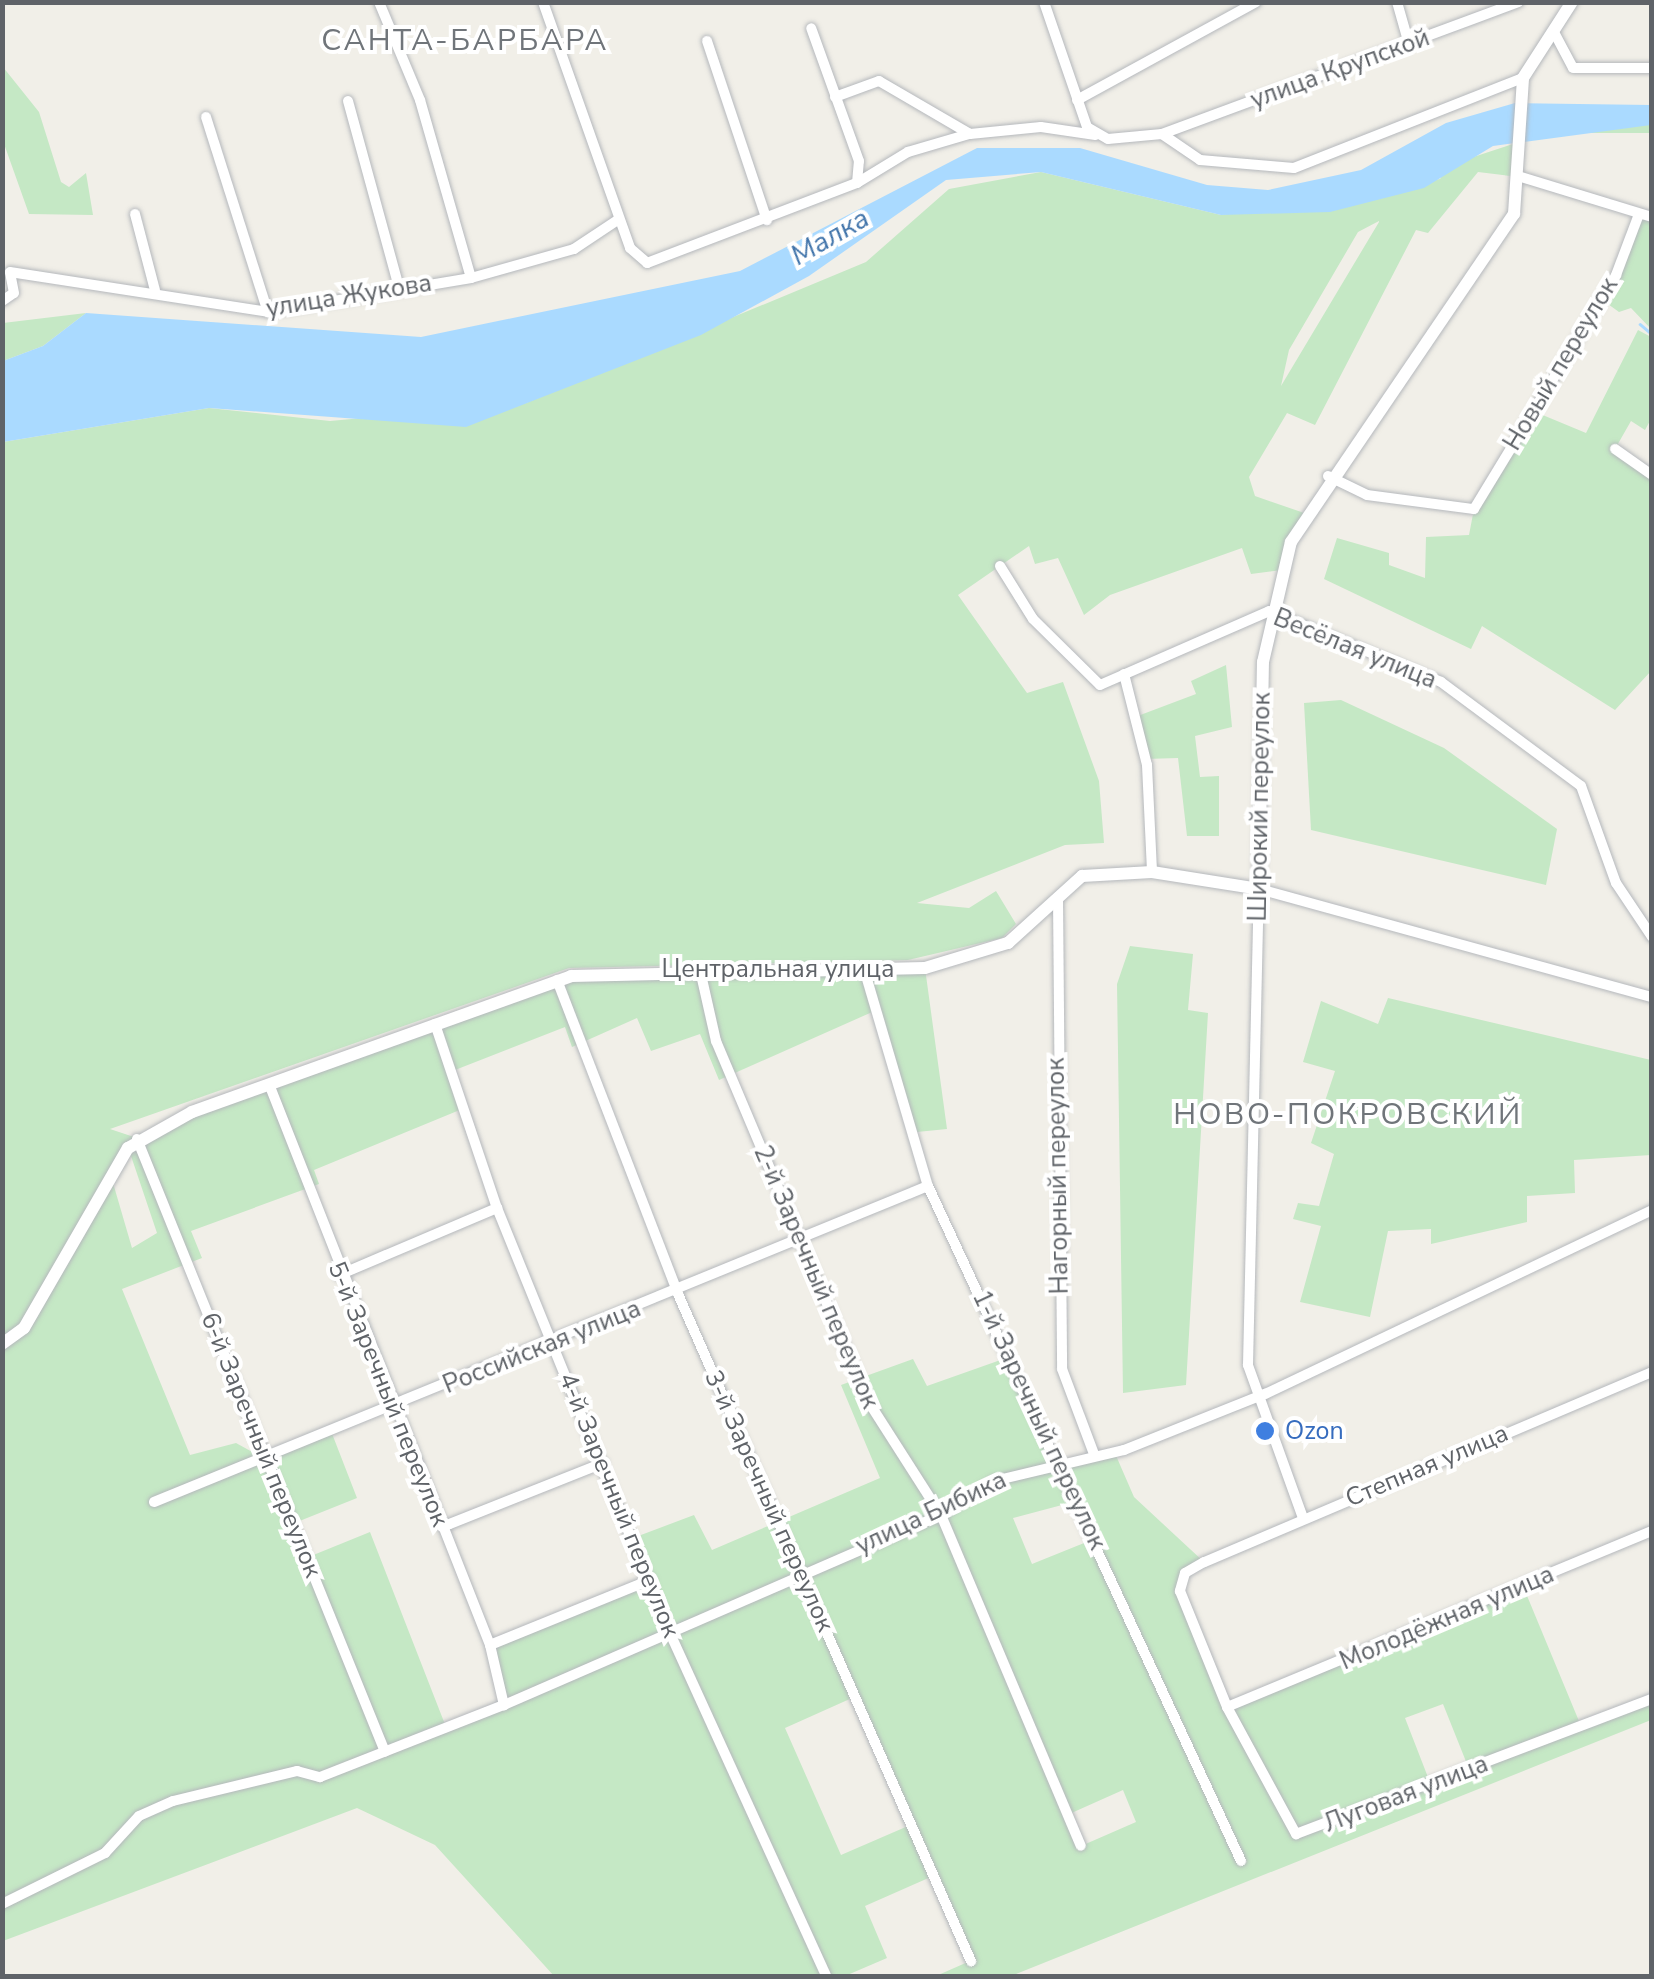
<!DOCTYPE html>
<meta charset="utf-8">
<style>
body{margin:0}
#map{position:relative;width:1654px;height:1979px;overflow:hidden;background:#f1efe8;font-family:"Nunito Sans",sans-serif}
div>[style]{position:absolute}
.green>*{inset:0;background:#c5e8c5;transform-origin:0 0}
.water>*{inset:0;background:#aadaff}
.stream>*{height:2.5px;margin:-1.25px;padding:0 1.25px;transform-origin:1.25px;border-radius:1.25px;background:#aadaff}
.roads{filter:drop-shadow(0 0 2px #b5b8bc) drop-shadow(0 0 2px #b5b8bc)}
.minor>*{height:10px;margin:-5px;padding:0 5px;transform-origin:5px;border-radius:5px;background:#fff}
.tertiary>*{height:12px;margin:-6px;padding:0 6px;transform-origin:6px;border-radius:6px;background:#fff}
.dots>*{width:28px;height:28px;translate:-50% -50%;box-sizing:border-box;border:5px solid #fff;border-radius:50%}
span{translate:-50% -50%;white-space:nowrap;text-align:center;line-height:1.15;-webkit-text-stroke:8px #fff;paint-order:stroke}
.street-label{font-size:25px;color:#5f6368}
.shop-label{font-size:25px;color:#366cbe}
.left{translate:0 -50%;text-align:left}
.water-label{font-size:28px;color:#4174aa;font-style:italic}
.quarter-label{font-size:30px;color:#70757a;letter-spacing:2.5px}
.frame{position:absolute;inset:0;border:5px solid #5f6368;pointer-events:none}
</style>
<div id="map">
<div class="green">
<div style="clip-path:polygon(3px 67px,39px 112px,61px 182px,69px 187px,86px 173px,93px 215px,29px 214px,3px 141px)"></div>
<div style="left:1651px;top:125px;width:8px;height:109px;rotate:90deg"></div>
<div style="clip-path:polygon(evenodd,1516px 143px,1511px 176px,1478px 172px,1428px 233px,1416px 230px,1315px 425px,1287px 413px,1249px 477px,1255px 496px,1307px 514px,1282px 570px,1251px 574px,1242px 548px,1110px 595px,1084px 615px,1058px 558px,1035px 564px,1029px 546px,958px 595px,1027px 693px,1063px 682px,1099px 781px,1104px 843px,1065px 845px,917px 903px,969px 908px,996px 891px,1016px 924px,1002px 938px,908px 960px,569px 968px,110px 1129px,137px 1138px,557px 980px,925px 968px,947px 1129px,917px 1132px,879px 1009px,719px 1080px,700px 1034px,651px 1051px,637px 1018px,572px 1047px,565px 1027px,455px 1070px,467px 1107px,314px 1170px,319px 1184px,191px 1231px,202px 1258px,122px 1289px,190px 1455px,236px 1443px,265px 1459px,331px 1431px,357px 1498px,292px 1524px,306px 1558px,370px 1532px,446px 1727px,504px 1705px,490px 1645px,649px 1580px,633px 1538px,694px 1515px,712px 1550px,880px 1478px,841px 1385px,913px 1359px,927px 1386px,1009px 1357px,1060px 1463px,1114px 1451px,1134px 1497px,1204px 1562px,1185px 1573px,1180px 1591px,1227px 1707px,1523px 1586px,1581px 1726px,1651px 1699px,1651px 1720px,1011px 1976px,936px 1976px,970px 1961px,933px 1876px,865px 1906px,887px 1958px,845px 1976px,554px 1976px,435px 1845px,357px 1808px,3px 1941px,3px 442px,209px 408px,330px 421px,526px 403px,866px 262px,949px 189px,1041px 172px,1221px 215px,1440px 179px,1449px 165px,1516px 143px,1379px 221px,1379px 222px,1281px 386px,1289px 350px,1358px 232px,1379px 221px,1516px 143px,129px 1150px,157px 1233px,132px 1248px,111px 1176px,129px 1150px,1516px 143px,1077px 1501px,1094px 1539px,1032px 1564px,1013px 1518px,1077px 1501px,1516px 143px,852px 1698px,908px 1826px,841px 1855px,785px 1728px,852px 1698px,1516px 143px,1443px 1704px,1469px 1769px,1431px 1785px,1405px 1718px,1443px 1704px,1516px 143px,1123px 1790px,1136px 1822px,1081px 1846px,1067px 1815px,1123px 1790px)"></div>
<div style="clip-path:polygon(1639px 214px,1651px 217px,1651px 329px,1631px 308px,1619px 312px,1601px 299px)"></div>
<div style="clip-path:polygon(86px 313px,43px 346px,3px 361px,3px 323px)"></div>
<div style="clip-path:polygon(1638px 330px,1651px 337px,1651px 419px,1645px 430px,1631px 421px,1615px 449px,1651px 475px,1651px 671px,1615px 710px,1482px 626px,1471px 649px,1324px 579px,1337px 538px,1389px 553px,1389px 565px,1425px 578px,1426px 537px,1469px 535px,1474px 509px,1533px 411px,1586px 433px)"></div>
<div style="clip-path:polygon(1226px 665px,1232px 727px,1195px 736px,1200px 777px,1219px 776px,1219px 836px,1187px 836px,1178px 758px,1145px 759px,1135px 717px,1196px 694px,1191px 681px)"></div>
<div style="clip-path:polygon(1341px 700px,1444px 748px,1557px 829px,1546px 885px,1311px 830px,1304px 703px)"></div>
<div style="clip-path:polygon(1130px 946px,1193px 954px,1188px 1010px,1208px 1013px,1186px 1385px,1123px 1393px,1117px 984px)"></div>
<div style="clip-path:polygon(1388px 998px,1651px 1060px,1651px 1155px,1574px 1160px,1575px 1193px,1527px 1196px,1527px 1222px,1431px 1244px,1431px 1229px,1388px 1231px,1370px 1317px,1300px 1302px,1321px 1226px,1293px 1219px,1298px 1203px,1319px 1206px,1334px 1154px,1311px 1143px,1335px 1071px,1303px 1062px,1321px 1001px,1378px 1024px)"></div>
</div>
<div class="water">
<div style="clip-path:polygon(1515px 103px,1651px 105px,1651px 125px,1493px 146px,1424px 188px,1330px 212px,1221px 215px,1041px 172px,946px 180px,809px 276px,701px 335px,466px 427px,209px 408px,3px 442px,3px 361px,43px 346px,86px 313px,421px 337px,740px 271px,977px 148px,1080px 148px,1207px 185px,1268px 190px,1361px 170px,1446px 123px)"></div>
</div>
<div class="stream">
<div style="left:1640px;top:324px;width:16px;rotate:40deg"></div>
</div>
<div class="roads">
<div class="minor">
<div style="left:379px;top:2px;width:106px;rotate:67.3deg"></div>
<div style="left:420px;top:100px;width:185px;rotate:74deg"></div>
<div style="left:543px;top:2px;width:261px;rotate:70.5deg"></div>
<div style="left:630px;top:248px;width:23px;rotate:41deg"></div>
<div style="left:647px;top:263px;width:225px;rotate:-20.9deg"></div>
<div style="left:857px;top:183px;width:22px;rotate:-85deg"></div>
<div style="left:859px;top:161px;width:141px;rotate:-109.8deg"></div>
<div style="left:1044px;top:2px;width:132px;rotate:71deg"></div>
<div style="left:1087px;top:127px;width:24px;rotate:30deg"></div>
<div style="left:1108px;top:139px;width:54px;rotate:-5.3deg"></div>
<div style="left:1162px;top:134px;width:380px;rotate:-20.3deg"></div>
<div style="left:1397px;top:2px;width:44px;rotate:74.1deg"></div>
<div style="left:1555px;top:34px;width:38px;rotate:62deg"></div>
<div style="left:1573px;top:68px;width:79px"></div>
<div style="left:707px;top:41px;width:189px;rotate:71.5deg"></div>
<div style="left:835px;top:97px;width:47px;rotate:-20deg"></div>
<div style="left:879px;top:81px;width:105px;rotate:30.2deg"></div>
<div style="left:970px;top:134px;width:71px;rotate:-5.6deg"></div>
<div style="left:1041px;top:127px;width:55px;rotate:8.4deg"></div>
<div style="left:1077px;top:100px;width:204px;rotate:-28.7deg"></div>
<div style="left:348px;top:101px;width:194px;rotate:74.7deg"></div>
<div style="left:206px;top:117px;width:205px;rotate:72.4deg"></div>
<div style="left:1162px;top:134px;width:46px;rotate:34.4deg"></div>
<div style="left:1200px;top:160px;width:94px;rotate:4.9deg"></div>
<div style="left:1294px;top:168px;width:246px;rotate:-21.5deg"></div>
<div style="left:1521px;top:177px;width:137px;rotate:17deg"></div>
<div style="left:857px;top:183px;width:60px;rotate:-31.3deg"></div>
<div style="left:908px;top:152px;width:64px;rotate:-16.4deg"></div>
<div style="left:135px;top:214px;width:79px;rotate:75.3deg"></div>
<div style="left:2px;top:301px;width:14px;rotate:-34deg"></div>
<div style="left:14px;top:293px;width:21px;rotate:-101deg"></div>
<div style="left:10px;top:272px;width:261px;rotate:8.8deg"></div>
<div style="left:268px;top:312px;width:206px;rotate:-9.5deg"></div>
<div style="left:471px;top:278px;width:107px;rotate:-15.7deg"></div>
<div style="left:574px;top:249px;width:54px;rotate:-33.7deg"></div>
<div style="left:1615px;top:449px;width:45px;rotate:35.1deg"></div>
<div style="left:1328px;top:476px;width:43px;rotate:26deg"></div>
<div style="left:1367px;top:495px;width:108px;rotate:7.5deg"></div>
<div style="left:1474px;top:509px;width:274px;rotate:-58.7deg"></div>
<div style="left:1616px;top:275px;width:65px;rotate:-69.3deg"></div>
<div style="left:1000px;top:566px;width:62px;rotate:58.1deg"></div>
<div style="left:1033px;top:619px;width:94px;rotate:44.6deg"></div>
<div style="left:1100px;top:685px;width:184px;rotate:-23.6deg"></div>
<div style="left:1269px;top:611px;width:186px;rotate:22.4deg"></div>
<div style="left:1441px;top:682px;width:174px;rotate:36.6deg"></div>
<div style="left:1581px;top:786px;width:103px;rotate:70.2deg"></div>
<div style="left:1616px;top:883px;width:65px;rotate:56.3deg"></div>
<div style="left:1124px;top:674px;width:94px;rotate:75.8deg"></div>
<div style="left:1147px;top:765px;width:107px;rotate:87.3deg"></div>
<div style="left:1058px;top:897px;width:472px;rotate:89.5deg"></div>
<div style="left:1062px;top:1369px;width:91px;rotate:69.4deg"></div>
<div style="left:864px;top:969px;width:226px;rotate:73.6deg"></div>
<div style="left:928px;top:1186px;width:744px;rotate:65.12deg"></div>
<div style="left:700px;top:970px;width:73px;rotate:77.3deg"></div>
<div style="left:716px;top:1041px;width:391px;rotate:67.1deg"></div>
<div style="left:868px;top:1401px;width:135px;rotate:57.4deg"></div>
<div style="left:941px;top:1515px;width:359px;rotate:67.1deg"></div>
<div style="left:557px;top:980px;width:337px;rotate:68.9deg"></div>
<div style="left:678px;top:1294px;width:729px;rotate:66.29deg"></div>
<div style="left:435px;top:1024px;width:194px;rotate:71.4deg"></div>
<div style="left:497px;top:1208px;width:457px;rotate:67.9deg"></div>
<div style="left:669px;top:1631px;width:379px;rotate:65.5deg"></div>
<div style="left:269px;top:1084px;width:603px;rotate:68.5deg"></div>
<div style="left:490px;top:1645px;width:62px;rotate:76.9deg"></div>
<div style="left:137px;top:1139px;width:661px;rotate:67.97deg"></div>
<div style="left:339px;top:1275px;width:172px;rotate:-23deg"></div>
<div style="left:1652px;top:1372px;width:487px;rotate:157deg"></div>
<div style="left:1204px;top:1562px;width:22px;rotate:150deg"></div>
<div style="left:1185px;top:1573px;width:19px;rotate:106deg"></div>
<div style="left:1180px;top:1591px;width:125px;rotate:67.9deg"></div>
<div style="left:1227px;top:1707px;width:460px;rotate:-22.5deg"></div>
<div style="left:154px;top:1502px;width:836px;rotate:-22.21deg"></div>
<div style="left:1303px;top:1518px;width:163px;rotate:-109.8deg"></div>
<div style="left:1248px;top:1365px;width:476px;rotate:-88.7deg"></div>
<div style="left:1259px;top:889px;width:408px;rotate:15.4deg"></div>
<div style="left:442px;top:1527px;width:173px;rotate:-21.7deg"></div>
<div style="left:490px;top:1645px;width:173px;rotate:-22.1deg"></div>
<div style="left:1227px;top:1707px;width:145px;rotate:61.5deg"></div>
<div style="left:1296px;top:1834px;width:381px;rotate:-20.8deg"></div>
<div style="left:2px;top:1904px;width:115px;rotate:-26.3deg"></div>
<div style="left:105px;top:1853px;width:50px;rotate:-47.4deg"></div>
<div style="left:139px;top:1816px;width:37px;rotate:-24deg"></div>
<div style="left:173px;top:1801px;width:128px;rotate:-13.6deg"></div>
<div style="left:297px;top:1771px;width:24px;rotate:15deg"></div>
<div style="left:320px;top:1777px;width:198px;rotate:-21.4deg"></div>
<div style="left:504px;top:1705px;width:477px;rotate:-23.5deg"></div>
<div style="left:941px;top:1515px;width:63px;rotate:-32.7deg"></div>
<div style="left:994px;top:1481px;width:134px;rotate:-13.4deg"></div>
<div style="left:1124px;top:1450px;width:152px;rotate:-21.7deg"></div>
<div style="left:1265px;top:1394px;width:429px;rotate:-25.4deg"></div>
</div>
<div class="tertiary">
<div style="left:2px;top:1344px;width:27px;rotate:-36deg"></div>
<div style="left:24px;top:1328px;width:208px;rotate:-60deg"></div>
<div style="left:128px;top:1148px;width:73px;rotate:-29.4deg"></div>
<div style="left:192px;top:1112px;width:403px;rotate:-19.7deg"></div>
<div style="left:571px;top:976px;width:354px;rotate:-1.3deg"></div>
<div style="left:925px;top:968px;width:87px;rotate:-16.8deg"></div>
<div style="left:1008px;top:943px;width:100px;rotate:-42.2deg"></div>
<div style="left:1082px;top:876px;width:70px;rotate:-3.3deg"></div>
<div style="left:1152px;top:872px;width:108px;rotate:9deg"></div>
<div style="left:1259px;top:889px;width:227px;rotate:-89deg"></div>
<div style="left:1263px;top:662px;width:123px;rotate:-76.9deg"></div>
<div style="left:1291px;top:542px;width:397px;rotate:-55.8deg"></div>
<div style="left:1514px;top:214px;width:136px;rotate:-86.2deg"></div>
<div style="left:1523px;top:78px;width:90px;rotate:-57.2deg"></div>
</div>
</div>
<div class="dots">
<div style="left:1265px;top:1431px;background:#3f7fe0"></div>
</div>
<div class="street-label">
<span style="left:1340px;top:69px;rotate:-20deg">улица Крупской</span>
<span style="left:349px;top:296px;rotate:-9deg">улица Жукова</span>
<span style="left:1561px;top:364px;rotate:-59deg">Новый переулок</span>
<span style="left:1355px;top:649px;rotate:22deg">Весёлая улица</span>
<span style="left:1260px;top:807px;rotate:-89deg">Широкий переулок</span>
<span style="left:778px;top:969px">Центральная улица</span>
<span style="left:1058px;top:1176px;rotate:-91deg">Нагорный переулок</span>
<span style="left:816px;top:1277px;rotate:67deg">2-й Заречный переулок</span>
<span style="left:542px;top:1347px;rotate:-22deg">Российская улица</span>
<span style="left:388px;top:1394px;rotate:68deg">5-й Заречный переулок</span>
<span style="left:1039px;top:1420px;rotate:65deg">1-й Заречный переулок</span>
<span style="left:261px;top:1445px;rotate:68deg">6-й Заречный переулок</span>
<span style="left:1427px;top:1466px;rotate:-23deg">Степная улица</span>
<span style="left:769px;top:1501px;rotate:66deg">3-й Заречный переулок</span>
<span style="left:619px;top:1505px;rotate:68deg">4-й Заречный переулок</span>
<span style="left:931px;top:1513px;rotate:-25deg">улица Бибика</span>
<span style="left:1447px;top:1618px;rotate:-23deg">Молодёжная улица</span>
<span style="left:1406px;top:1794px;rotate:-21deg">Луговая улица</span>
</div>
<div class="shop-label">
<span class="left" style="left:1285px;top:1431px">Ozon</span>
</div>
<div class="water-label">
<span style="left:830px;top:237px;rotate:-30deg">Малка</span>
</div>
<div class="quarter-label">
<span style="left:465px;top:41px">САНТА-БАРБАРА</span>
<span style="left:1348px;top:1115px">НОВО-ПОКРОВСКИЙ</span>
</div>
<div class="frame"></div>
</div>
